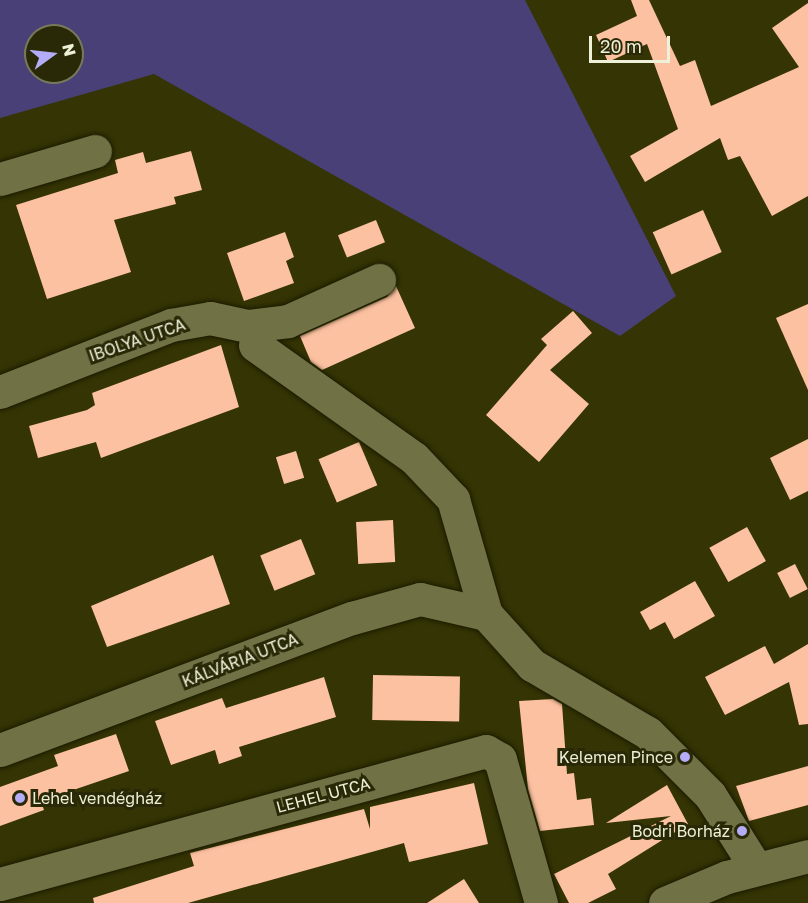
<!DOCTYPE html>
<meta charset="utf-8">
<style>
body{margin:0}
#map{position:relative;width:808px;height:903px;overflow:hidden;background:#343404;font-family:"Golos Text",sans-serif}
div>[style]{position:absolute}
.green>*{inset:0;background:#494077}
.building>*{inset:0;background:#fcc1a1;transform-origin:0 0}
.roads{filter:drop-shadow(0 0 2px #1b1b00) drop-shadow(0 0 2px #1b1b00)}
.minor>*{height:33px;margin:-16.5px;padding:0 16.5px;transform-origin:16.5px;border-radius:16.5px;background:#707144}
.dots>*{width:16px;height:16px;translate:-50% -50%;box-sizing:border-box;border:3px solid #292907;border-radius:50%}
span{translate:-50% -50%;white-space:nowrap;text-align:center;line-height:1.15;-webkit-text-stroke:6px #292907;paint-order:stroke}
.street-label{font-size:16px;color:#eef0d7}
.poi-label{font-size:16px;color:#eef0d7}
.right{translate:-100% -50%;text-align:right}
.left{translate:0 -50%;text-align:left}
.north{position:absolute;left:24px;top:24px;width:60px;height:60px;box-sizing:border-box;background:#292907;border:2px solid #78795a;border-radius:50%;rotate:75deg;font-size:16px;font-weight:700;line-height:24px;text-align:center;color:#eef0d7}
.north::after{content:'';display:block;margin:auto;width:21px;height:27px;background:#b5acf8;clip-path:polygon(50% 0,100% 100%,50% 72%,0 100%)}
.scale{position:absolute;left:589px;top:36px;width:81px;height:27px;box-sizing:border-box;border:3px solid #eef0d7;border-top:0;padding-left:8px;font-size:18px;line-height:21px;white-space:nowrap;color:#eef0d7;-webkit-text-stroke:4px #292907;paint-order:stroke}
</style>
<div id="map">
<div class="green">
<div style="clip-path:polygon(evenodd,0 0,525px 0,676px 296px,620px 336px,154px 74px,0 118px,0 0,36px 36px,72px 36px,72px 72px,36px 72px,36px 36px)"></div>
</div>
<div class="building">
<div style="clip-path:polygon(631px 0,649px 0,680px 66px,695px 60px,711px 106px,799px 67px,772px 28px,808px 3px,808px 196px,772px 216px,740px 156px,728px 160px,720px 138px,645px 182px,630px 156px,678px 129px,647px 44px,608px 62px,596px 35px,637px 16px)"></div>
<div style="clip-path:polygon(191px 151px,202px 190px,174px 197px,176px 204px,114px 220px,131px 272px,47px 299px,16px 205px,118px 173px,115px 160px,143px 152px,146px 163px)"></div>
<div style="left:703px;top:210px;width:46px;height:55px;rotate:66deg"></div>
<div style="left:376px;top:220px;width:24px;height:41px;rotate:68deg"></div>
<div style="clip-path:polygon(285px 232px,294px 257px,286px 261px,294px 283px,244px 301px,227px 253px)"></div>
<div style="clip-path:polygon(396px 286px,415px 328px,322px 370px,311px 362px,300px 336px,387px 297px)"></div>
<div style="clip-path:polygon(808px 304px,808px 390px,776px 318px)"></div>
<div style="clip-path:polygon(573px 311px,592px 333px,550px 370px,589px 404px,539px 462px,486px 415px,547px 345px,541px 339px)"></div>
<div style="clip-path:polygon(221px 345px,239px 407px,101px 458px,96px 442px,38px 458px,29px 426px,87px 410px,95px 405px,92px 393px)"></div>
<div style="clip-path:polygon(808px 439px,808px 491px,790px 500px,770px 458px)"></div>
<div style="left:359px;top:442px;width:47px;height:44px;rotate:67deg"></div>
<div style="left:296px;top:451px;width:28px;height:21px;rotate:73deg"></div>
<div style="left:393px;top:520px;width:42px;height:37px;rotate:87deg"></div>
<div style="left:747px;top:527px;width:39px;height:43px;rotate:61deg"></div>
<div style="left:301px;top:539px;width:38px;height:44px;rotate:68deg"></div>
<div style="clip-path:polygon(213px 555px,230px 604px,107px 647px,91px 606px)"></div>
<div style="left:795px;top:564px;width:28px;height:20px;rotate:63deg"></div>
<div style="clip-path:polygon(695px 581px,715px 616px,674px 639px,665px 622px,650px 630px,640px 612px)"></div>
<div style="clip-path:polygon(808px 644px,808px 724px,799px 725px,789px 682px,725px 715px,705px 677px,765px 646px,774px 664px)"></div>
<div style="left:373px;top:675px;width:87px;height:45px;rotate:1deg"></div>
<div style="clip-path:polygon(324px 677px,336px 717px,239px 747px,242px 756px,219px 764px,215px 750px,171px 765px,155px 721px,222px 698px,226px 708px)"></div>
<div style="clip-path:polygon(553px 699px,562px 704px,567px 774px,574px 773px,577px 800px,591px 798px,594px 825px,540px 831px,528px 789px,519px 701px)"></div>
<div style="clip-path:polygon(116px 734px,129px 771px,41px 801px,44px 810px,0 826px,0 787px,58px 766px,54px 755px)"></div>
<div style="clip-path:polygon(808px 766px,808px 805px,749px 821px,736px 786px)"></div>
<div style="clip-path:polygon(474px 783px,488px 844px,409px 862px,404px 843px,188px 903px,94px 903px,93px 898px,194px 866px,190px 853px,364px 809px,370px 829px,370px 807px)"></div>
<div style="clip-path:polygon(667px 785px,688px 824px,608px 874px,616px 889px,588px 903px,569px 903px,554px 874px,671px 816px,606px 823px)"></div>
<div style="clip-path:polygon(464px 879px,479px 903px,427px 903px)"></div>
</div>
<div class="roads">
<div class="minor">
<div style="left:0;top:179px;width:99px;rotate:-16.4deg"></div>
<div style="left:255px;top:345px;width:195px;rotate:35.4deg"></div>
<div style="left:414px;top:458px;width:57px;rotate:46.4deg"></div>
<div style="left:453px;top:499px;width:120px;rotate:74deg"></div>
<div style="left:486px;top:614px;width:69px;rotate:48deg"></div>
<div style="left:532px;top:665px;width:134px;rotate:30.4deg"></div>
<div style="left:648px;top:733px;width:88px;rotate:45deg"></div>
<div style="left:710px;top:795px;width:86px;rotate:57.8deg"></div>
<div style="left:0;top:392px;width:184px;rotate:-21.4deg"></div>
<div style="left:171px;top:325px;width:40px;rotate:-10deg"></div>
<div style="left:210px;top:318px;width:40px;rotate:12deg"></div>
<div style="left:249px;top:326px;width:39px;rotate:-7deg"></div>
<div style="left:288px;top:321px;width:100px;rotate:-24.3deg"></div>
<div style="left:0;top:750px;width:376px;rotate:-20.6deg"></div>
<div style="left:352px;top:618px;width:71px;rotate:-15.6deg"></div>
<div style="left:420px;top:599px;width:68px;rotate:12.8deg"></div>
<div style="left:0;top:884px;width:504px;rotate:-15.3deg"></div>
<div style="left:486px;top:751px;width:16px;rotate:30deg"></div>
<div style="left:500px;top:759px;width:150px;rotate:74.1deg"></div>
<div style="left:665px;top:903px;width:67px;rotate:-22.8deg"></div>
<div style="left:727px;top:877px;width:84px;rotate:-14.5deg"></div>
</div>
</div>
<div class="dots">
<div style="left:685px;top:757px;background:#b5acf8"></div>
<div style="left:20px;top:798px;background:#b5acf8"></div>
<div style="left:742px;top:831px;background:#b5acf8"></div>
</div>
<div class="street-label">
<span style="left:137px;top:340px;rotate:-19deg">IBOLYA UTCA</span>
<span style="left:240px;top:660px;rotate:-21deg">KÁLVÁRIA UTCA</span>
<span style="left:323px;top:795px;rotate:-15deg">LEHEL UTCA</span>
</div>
<div class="poi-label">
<span class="right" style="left:673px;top:757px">Kelemen Pince</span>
<span class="left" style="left:32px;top:798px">Lehel vendégház</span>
<span class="right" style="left:730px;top:831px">Bodri Borház</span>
</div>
<div class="north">N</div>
<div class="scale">20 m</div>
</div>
